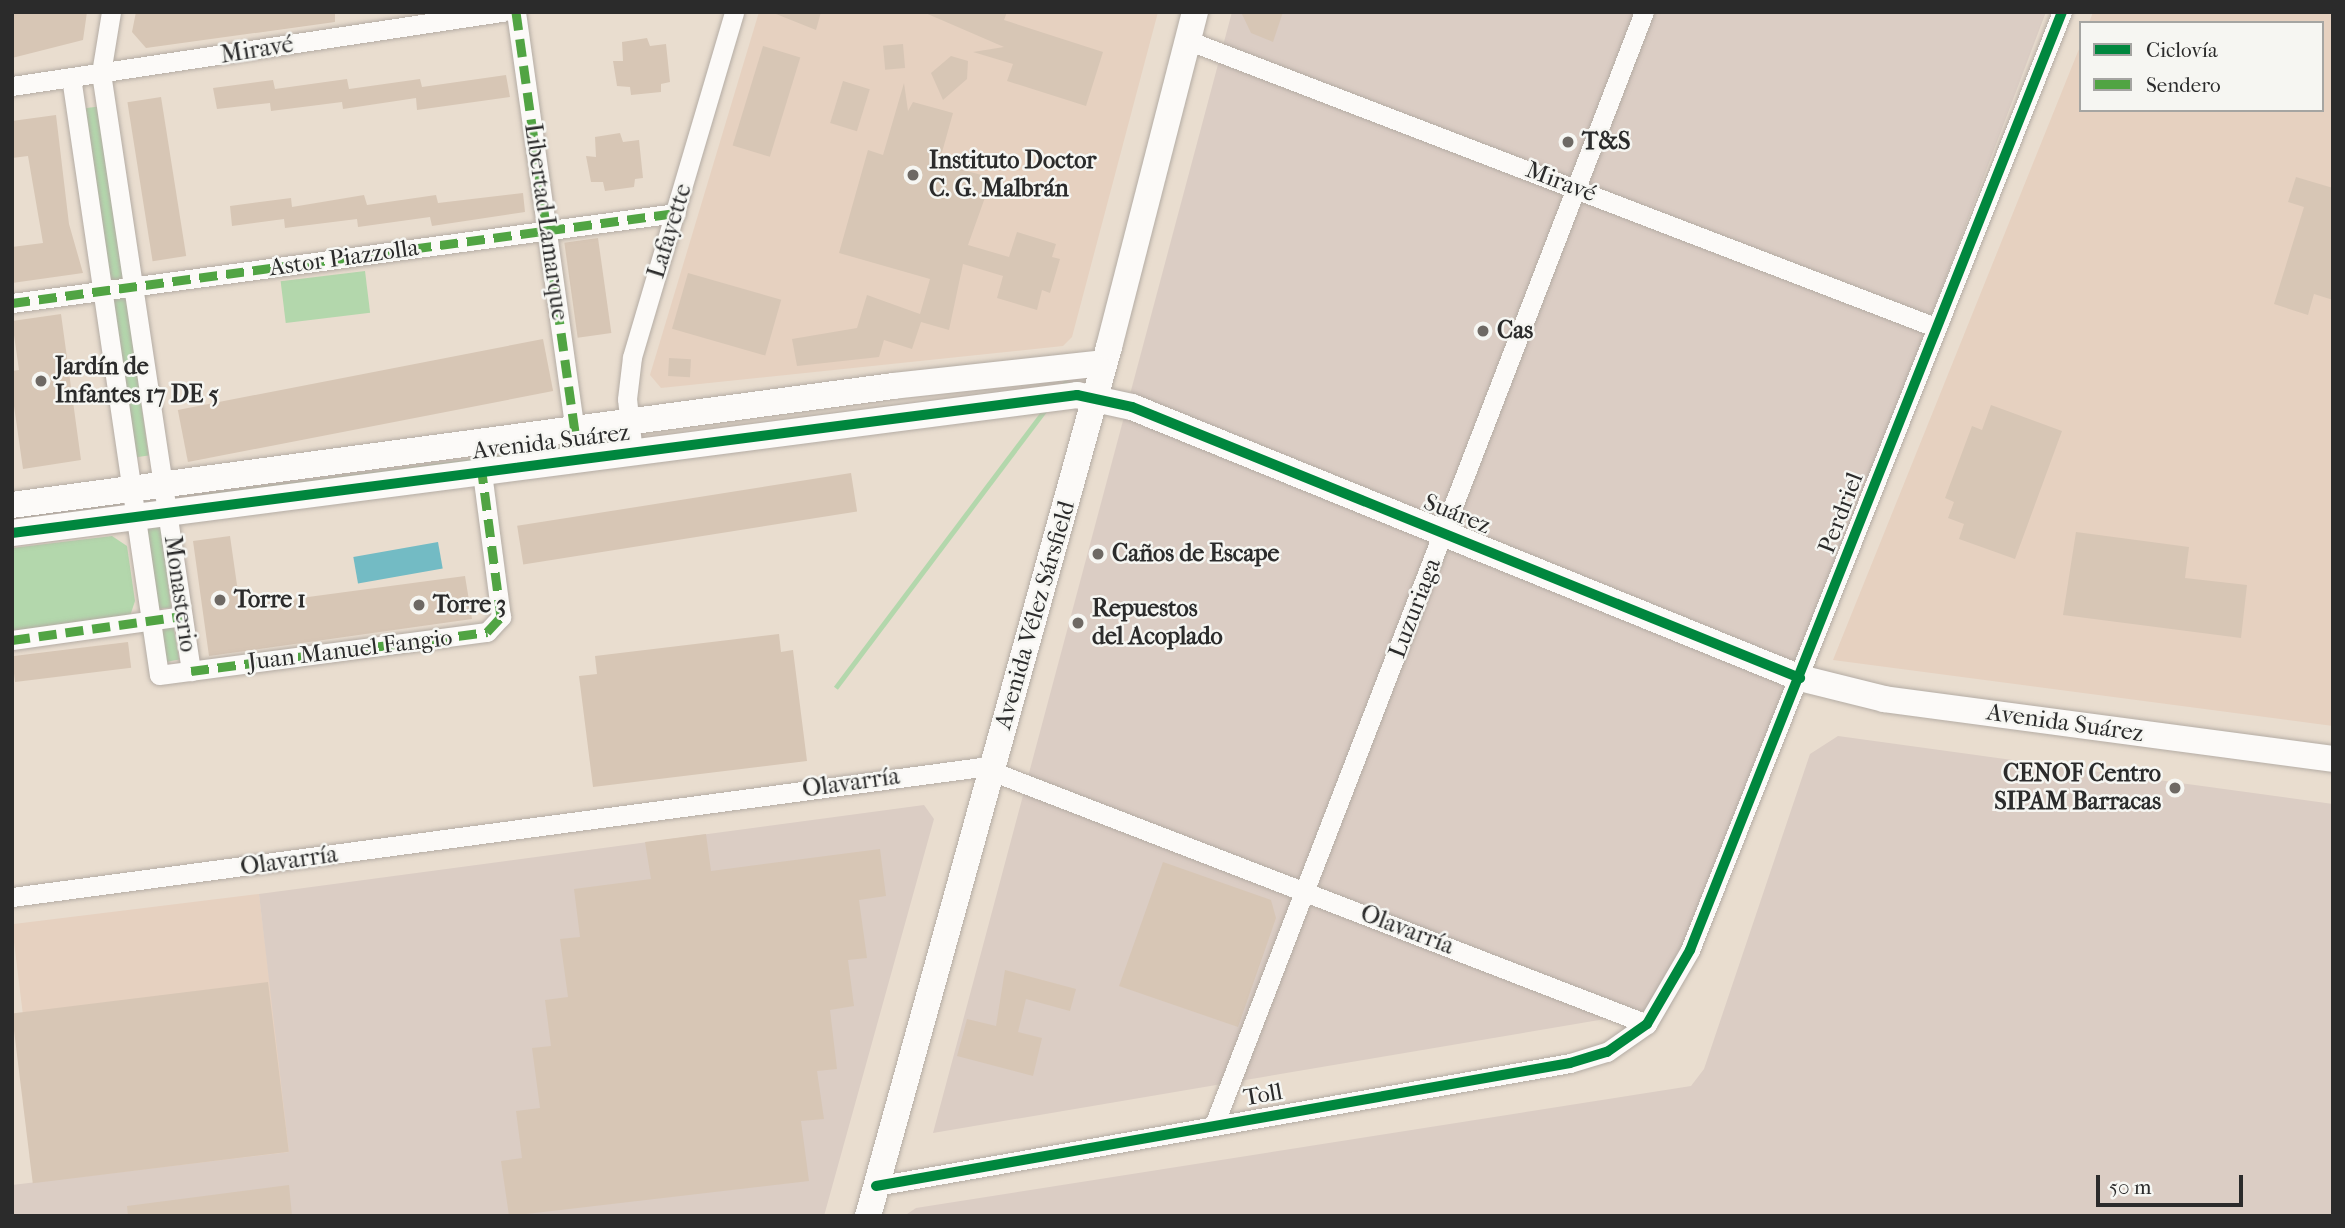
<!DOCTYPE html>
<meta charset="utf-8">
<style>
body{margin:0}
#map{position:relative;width:2345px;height:1228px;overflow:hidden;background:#e9ddcf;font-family:"IM FELL French Canon",serif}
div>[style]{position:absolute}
.built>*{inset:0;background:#e6d1c0;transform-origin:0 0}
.industrial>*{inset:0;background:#dbcdc4}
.green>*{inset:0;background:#b3d7ac;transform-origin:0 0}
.water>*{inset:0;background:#73bbc4;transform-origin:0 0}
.building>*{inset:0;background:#d7c6b5;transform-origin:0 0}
.roads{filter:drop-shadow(0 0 2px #b4aca4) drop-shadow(0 0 2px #b4aca4)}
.street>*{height:19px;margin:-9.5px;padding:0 9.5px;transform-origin:9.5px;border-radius:9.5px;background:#fcfaf8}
.secondary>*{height:26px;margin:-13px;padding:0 13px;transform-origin:13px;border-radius:13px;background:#fcfaf8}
.quiet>*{height:9px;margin-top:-4.5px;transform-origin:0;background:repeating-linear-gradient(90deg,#51a443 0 18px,transparent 0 27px)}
.cycleway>*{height:10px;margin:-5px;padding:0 5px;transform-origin:5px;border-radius:5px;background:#00873e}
.dots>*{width:19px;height:19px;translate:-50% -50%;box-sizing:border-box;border:4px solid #f6f6f2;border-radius:50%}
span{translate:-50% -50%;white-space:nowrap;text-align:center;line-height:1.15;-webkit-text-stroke:5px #f6f6f2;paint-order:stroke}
.street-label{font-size:24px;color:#2b2b2b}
.poi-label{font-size:24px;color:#2b2b2b;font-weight:700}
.left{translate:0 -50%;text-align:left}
.right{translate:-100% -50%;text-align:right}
.frame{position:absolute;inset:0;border:14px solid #2b2b2b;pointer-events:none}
.legend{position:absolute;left:2079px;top:21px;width:245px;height:91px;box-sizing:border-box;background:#f6f6f2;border:2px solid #a5a5a2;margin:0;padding:9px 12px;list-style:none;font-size:21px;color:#2b2b2b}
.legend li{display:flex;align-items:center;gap:14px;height:35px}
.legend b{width:35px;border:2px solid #a5a5a2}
.scale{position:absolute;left:2096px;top:1175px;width:147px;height:32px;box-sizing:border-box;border:4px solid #2b2b2b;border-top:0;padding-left:9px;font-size:21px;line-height:24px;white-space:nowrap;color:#2b2b2b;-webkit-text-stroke:5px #f6f6f2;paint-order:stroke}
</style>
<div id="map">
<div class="built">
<div style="clip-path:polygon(759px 12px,1158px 12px,1072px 337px,1063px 346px,661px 388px,650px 375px)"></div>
<div style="clip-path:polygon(2093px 12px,2333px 12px,2333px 726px,1833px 660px,2081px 44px,2081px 110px,2322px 110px,2322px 23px,2089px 23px)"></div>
<div style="left:259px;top:894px;width:260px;height:249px;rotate:83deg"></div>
</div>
<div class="industrial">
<div style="clip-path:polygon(1232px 12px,2046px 12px,1670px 1008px,933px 1133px)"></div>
<div style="clip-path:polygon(1838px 736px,2333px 804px,2333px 1216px,904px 1216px,916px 1208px,1691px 1086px,1704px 1069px,1810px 754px)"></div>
<div style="clip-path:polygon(924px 805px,934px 819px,824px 1216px,12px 1216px,12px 1185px,289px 1152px,259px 894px)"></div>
</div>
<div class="green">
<div style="left:102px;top:106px;width:175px;height:17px;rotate:82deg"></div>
<div style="left:365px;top:271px;width:42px;height:85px;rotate:83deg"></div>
<div style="left:126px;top:295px;width:162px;height:16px;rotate:82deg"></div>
<div style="left:1065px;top:380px;width:5px;height:384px;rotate:37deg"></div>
<div style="clip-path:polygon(610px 441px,613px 444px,199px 497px,202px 494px)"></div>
<div style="left:161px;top:525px;width:83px;height:16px;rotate:83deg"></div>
<div style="clip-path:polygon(112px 536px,127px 546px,135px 601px,130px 616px,12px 634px,12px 548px)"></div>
<div style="left:173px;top:624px;width:36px;height:14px;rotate:80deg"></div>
</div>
<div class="water">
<div style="left:438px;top:542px;width:27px;height:86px;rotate:80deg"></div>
</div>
<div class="building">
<div style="clip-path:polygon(12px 12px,87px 12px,83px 40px,12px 58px)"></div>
<div style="clip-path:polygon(136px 12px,335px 12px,335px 22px,146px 48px,132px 32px)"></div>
<div style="clip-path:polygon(771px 12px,821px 12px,816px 30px)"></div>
<div style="clip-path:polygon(923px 12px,1007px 12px,1004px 20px,1103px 52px,1086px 106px,1007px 81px,1013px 64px,973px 52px,1004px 47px)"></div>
<div style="clip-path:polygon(1241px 12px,1283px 12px,1273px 42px,1251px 33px)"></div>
<div style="clip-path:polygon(647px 38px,650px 46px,666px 44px,670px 82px,661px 84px,661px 92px,631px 95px,630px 87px,617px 86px,613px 61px,623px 61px,622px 42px)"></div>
<div style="left:903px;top:44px;width:24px;height:20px;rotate:85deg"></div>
<div style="left:763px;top:46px;width:39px;height:104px;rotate:17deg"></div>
<div style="clip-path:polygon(951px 56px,968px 61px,967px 79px,943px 100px,931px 73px)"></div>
<div style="clip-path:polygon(506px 75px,510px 97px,417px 110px,416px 98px,343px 109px,342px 102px,271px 111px,270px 103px,217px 109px,213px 88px,273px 80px,275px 89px,347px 79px,349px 89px,420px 79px,422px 87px)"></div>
<div style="left:843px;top:81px;width:28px;height:44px;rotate:17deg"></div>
<div style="clip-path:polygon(904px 83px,908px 111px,913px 102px,953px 113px,939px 163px,992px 178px,968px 245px,1009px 257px,1017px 232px,1056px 244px,1052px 257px,1060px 259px,1050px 293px,1042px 290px,1037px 310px,997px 298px,1003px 276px,963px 264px,949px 330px,921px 322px,912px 349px,884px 340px,879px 357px,797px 366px,792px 339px,857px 328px,867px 295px,920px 314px,930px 279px,839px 253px,868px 150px,883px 155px)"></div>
<div style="left:161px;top:97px;width:161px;height:34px;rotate:81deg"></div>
<div style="clip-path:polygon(56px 115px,69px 224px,83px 273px,12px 283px,12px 247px,43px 243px,28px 156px,12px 158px,12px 121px)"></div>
<div style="clip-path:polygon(620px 133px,623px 142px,639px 140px,643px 178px,635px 179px,634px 187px,605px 191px,603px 182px,591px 182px,586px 156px,596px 157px,595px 137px)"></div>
<div style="clip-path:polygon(2296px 177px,2333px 188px,2333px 300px,2314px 294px,2308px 315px,2274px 304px,2304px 207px,2288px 202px)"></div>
<div style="clip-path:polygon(523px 193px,525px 212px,432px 226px,430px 217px,358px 227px,357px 219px,285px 228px,284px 219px,232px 226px,230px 206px,291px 198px,292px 207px,364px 195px,367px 205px,436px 195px,438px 203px)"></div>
<div style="left:598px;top:238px;width:96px;height:34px;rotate:82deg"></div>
<div style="left:688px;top:273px;width:97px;height:58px;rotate:16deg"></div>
<div style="clip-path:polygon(61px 314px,81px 460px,23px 469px,12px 392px,12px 371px,19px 370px,12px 321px)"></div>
<div style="left:543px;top:339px;width:53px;height:372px;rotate:79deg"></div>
<div style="left:669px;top:358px;width:22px;height:18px;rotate:3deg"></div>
<div style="clip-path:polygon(1991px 405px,2062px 431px,2015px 559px,1959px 539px,1964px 524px,1948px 518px,1954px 502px,1945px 498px,1972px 426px,1982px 430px)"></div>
<div style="left:851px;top:473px;width:39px;height:338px;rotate:81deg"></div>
<div style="clip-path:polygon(2076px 532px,2189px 547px,2185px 578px,2247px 585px,2241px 638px,2063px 615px)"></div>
<div style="clip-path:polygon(230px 536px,240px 606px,465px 576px,472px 619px,209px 656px,193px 541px)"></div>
<div style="clip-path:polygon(779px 634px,781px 652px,793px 650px,807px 761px,593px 787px,579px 676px,597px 674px,595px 656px)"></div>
<div style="left:128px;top:642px;width:26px;height:117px;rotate:83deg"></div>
<div style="clip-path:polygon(706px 834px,711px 871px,880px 849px,886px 896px,859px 900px,867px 958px,848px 960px,854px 1006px,830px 1010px,837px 1069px,817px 1071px,824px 1119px,801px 1121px,809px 1181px,509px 1216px,501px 1161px,522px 1158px,516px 1111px,540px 1108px,532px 1048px,551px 1046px,545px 1000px,568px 997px,560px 939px,580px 937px,574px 889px,651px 879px,645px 842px)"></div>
<div style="clip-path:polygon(1163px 862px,1271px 900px,1276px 918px,1238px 1027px,1119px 986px)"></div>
<div style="clip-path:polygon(1005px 970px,1076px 989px,1070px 1011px,1026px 999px,1018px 1032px,1042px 1038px,1033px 1076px,957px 1056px,967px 1019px,996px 1026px)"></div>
<div style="left:268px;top:982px;width:171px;height:258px;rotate:83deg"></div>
<div style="clip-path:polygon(289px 1185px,292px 1216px,128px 1216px,127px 1206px)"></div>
</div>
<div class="roads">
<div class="street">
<div style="left:111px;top:12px;width:62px;rotate:99.3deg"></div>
<div style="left:101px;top:73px;width:605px;rotate:81.44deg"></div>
<div style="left:516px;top:12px;width:423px;rotate:82deg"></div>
<div style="left:1187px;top:40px;width:801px;rotate:20.99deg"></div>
<div style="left:71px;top:77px;width:604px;rotate:81.63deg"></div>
<div style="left:159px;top:675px;width:331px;rotate:-7.5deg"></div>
<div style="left:487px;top:632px;width:21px;rotate:-47deg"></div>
<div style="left:501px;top:617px;width:146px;rotate:-97.5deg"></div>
<div style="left:12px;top:86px;width:496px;rotate:-8.6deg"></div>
<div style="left:12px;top:303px;width:670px;rotate:-7.72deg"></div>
<div style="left:633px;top:453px;width:54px;rotate:-96.3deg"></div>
<div style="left:627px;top:399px;width:42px;rotate:-83.2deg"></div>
<div style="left:632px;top:357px;width:360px;rotate:-73.5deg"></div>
<div style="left:12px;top:640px;width:172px;rotate:-8deg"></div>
<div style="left:12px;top:897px;width:978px;rotate:-7.64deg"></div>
<div style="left:981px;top:767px;width:714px;rotate:21.1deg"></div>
<div style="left:1214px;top:1125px;width:1193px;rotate:-68.88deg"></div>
<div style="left:876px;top:1186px;width:705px;rotate:-10.05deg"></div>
<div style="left:1570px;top:1063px;width:39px;rotate:-17deg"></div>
<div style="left:1607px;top:1052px;width:49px;rotate:-35deg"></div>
<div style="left:1647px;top:1024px;width:86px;rotate:-59.8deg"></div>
<div style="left:1690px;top:950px;width:1009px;rotate:-68.37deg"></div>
</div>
<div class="secondary">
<div style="left:12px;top:505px;width:889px;rotate:-7.69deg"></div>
<div style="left:893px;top:386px;width:212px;rotate:-6.2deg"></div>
<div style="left:12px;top:533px;width:1074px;rotate:-7.38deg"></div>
<div style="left:1077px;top:395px;width:56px;rotate:12.3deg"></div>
<div style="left:1132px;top:407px;width:721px;rotate:22.08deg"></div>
<div style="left:1800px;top:678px;width:87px;rotate:14deg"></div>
<div style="left:1884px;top:699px;width:453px;rotate:7.6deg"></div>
<div style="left:868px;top:1216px;width:902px;rotate:-74.5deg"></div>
<div style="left:1109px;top:347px;width:346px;rotate:-75.6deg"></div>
</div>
</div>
<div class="quiet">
<div style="left:516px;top:12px;width:423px;rotate:82deg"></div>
<div style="left:12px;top:303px;width:670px;rotate:-7.72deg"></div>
<div style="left:12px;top:640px;width:172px;rotate:-8deg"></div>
<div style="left:191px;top:671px;width:299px;rotate:-7.5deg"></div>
<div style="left:487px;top:632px;width:21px;rotate:-47deg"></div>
<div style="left:501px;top:617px;width:146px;rotate:-97.5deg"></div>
</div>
<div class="cycleway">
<div style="left:12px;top:533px;width:1074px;rotate:-7.38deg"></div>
<div style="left:1077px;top:395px;width:56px;rotate:12.3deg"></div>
<div style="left:1132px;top:407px;width:721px;rotate:22.08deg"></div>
<div style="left:876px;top:1186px;width:705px;rotate:-10.05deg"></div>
<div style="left:1570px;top:1063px;width:39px;rotate:-17deg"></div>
<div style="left:1607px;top:1052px;width:49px;rotate:-35deg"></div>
<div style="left:1647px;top:1024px;width:86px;rotate:-59.8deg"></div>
<div style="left:1690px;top:950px;width:1009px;rotate:-68.37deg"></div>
</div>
<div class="dots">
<div style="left:1568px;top:142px;background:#6e6964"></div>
<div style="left:913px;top:175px;background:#6e6964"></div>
<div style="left:1483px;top:331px;background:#6e6964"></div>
<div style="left:41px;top:381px;background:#6e6964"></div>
<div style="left:1098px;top:554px;background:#6e6964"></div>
<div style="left:220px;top:600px;background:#6e6964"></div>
<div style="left:419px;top:605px;background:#6e6964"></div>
<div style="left:1078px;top:623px;background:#6e6964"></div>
<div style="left:2175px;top:788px;background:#6e6964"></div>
</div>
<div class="street-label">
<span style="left:257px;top:50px;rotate:-9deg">Miravé</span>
<span style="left:1561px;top:182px;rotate:21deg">Miravé</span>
<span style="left:546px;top:222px;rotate:82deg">Libertad Lamarque</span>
<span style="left:670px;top:231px;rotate:-73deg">Lafayette</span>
<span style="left:344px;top:258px;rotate:-8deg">Astor Piazzolla</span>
<span style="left:551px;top:442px;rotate:-7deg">Avenida Suárez</span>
<span style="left:1841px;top:513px;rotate:-69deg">Perdriel</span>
<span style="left:1457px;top:514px;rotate:22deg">Suárez</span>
<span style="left:180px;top:594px;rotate:82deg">Monasterio</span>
<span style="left:1415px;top:608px;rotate:-69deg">Luzuriaga</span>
<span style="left:1035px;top:615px;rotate:-74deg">Avenida Vélez Sársfield</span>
<span style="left:350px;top:650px;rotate:-7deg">Juan Manuel Fangio</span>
<span style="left:2065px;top:723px;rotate:8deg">Avenida Suárez</span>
<span style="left:851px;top:783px;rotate:-8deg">Olavarría</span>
<span style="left:289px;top:861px;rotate:-8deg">Olavarría</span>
<span style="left:1407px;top:930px;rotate:21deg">Olavarría</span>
<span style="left:1263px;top:1095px;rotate:-10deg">Toll</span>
</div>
<div class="poi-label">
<span class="left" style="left:1582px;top:142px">T&amp;S</span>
<span class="left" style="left:929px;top:175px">Instituto Doctor<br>C. G. Malbrán</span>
<span class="left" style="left:1497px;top:331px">Cas</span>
<span class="left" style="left:55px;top:381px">Jardín de<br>Infantes 17 DE 5</span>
<span class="left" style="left:1112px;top:554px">Caños de Escape</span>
<span class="left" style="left:234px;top:600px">Torre 1</span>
<span class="left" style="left:433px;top:605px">Torre 3</span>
<span class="left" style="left:1092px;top:623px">Repuestos<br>del Acoplado</span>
<span class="right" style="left:2161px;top:788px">CENOF Centro<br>SIPAM Barracas</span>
</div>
<div class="frame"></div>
<ul class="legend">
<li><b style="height:9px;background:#00873e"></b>Ciclovía</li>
<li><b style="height:9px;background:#51a443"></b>Sendero</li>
</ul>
<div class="scale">50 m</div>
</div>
